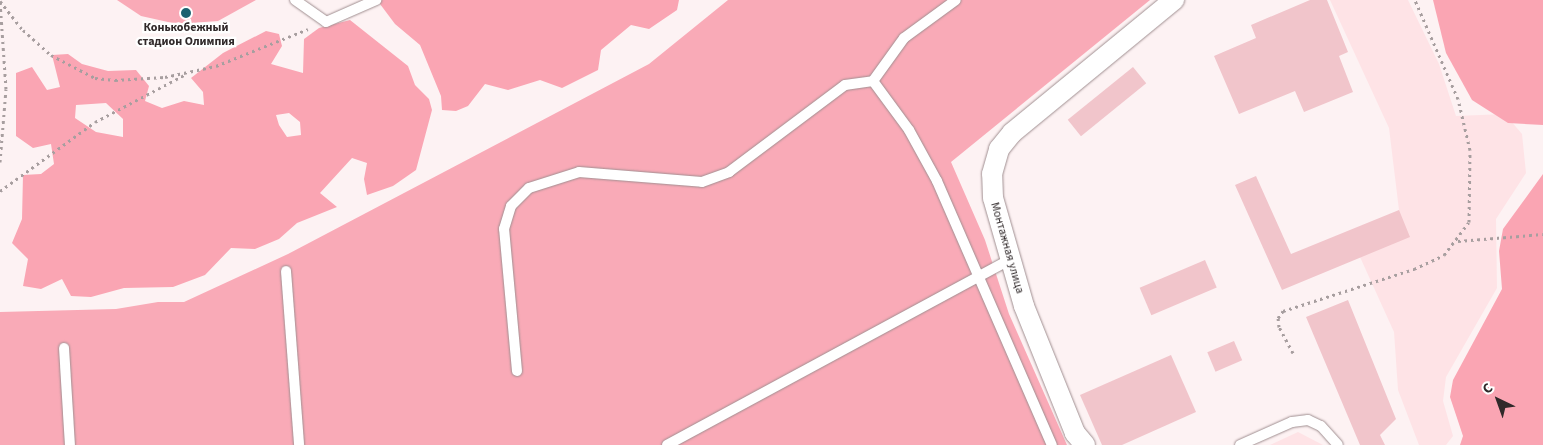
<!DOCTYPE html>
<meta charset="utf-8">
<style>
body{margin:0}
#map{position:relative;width:1543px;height:445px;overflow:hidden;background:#fdf2f3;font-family:"Source Sans 3",sans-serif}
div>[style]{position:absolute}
.built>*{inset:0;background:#fee3e6}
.green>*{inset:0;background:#f9aab7}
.forest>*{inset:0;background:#faa5b3}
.building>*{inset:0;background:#f1c5cb;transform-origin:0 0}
.path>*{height:3px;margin-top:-1.5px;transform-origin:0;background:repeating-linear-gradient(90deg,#a79e9f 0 2.5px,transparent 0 6.5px)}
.roads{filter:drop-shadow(0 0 1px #a08f91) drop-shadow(0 0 1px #a08f91)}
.lane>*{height:10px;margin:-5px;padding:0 5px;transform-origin:5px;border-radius:5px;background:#fff}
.street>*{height:20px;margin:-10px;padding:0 10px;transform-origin:10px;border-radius:10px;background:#fff}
.dots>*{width:14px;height:14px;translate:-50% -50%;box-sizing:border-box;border:2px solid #fff;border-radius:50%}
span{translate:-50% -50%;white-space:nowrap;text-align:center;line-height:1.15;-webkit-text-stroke:4.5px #fff;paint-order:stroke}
.poi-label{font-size:12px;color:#30292a;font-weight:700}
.street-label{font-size:12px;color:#30292a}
.north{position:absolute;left:1473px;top:375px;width:50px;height:50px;-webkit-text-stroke:4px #fff;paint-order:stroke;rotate:318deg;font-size:14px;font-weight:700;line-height:20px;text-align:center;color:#30292a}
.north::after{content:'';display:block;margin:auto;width:18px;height:22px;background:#30292a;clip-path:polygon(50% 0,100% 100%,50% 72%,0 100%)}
</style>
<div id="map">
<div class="built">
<div style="clip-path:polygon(1330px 0,1408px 0,1439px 64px,1456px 116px,1505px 114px,1522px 134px,1526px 173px,1496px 219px,1497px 288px,1446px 377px,1443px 401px,1453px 436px,1446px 445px,1419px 445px,1398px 390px,1394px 332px,1360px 257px,1399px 210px,1389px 128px)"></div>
<div style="clip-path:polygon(1298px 432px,1323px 445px,1270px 445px)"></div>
</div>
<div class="green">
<div style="clip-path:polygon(117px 0,256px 0,218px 21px,177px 24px,141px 16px)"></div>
<div style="clip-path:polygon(728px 0,1150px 0,951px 162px,985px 240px,1009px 314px,1067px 445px,0 445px,0 312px,116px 309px,158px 302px,184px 302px,288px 254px,649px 64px)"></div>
</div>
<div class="forest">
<div style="clip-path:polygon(377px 0,679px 0,677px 10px,649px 29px,631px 25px,601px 50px,598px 70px,562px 88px,540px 80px,508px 90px,485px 84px,468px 106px,456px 111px,442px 110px,441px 96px,420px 45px,395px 24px)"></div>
<div style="clip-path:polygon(1433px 0,1543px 0,1543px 125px,1508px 123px,1472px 100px,1446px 53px)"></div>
<div style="clip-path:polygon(evenodd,350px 20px,408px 66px,415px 85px,429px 99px,432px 110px,416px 170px,393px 186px,367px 195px,364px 179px,367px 163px,352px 158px,320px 193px,337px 207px,297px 223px,279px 239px,255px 249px,231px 248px,205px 275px,173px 287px,124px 288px,91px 297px,71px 296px,62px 279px,41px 289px,23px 286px,28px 259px,12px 243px,22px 219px,23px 175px,41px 174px,54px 164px,51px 144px,33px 148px,16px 136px,16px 73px,32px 67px,47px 90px,60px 87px,52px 55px,68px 54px,82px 64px,108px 71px,136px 70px,149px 86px,145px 101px,162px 108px,184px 101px,204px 105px,203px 92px,191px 78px,223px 53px,266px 31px,279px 34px,282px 46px,271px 64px,303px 73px,304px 39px,319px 28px,350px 20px,106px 103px,123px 119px,123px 137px,96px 132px,75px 118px,76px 105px,106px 103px,350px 20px,289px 113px,300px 122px,301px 135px,287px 137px,279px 125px,276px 115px,289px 113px)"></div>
<div style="clip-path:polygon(1543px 174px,1543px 445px,1460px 445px,1463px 436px,1450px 397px,1453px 380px,1502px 289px,1499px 251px,1503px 229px)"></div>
</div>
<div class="building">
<div style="clip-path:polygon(1310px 0,1327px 0,1348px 52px,1339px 56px,1353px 92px,1304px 112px,1295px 91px,1239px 114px,1214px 56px,1256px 38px,1251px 25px)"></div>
<div style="left:1133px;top:67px;width:21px;height:84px;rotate:51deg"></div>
<div style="clip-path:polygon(1256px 176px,1291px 254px,1399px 210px,1410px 237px,1282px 290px,1235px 185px)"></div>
<div style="left:1205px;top:260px;width:30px;height:71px;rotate:67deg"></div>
<div style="clip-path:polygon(1348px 300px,1396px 419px,1380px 435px,1385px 445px,1360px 445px,1306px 317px)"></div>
<div style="left:1234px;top:341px;width:21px;height:29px;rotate:67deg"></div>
<div style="clip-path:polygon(1171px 355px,1196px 412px,1122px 445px,1102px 445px,1080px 395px)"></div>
</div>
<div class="path">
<div style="left:0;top:1px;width:37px;rotate:52deg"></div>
<div style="left:23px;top:30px;width:38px;rotate:42deg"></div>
<div style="left:51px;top:55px;width:50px;rotate:27.6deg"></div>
<div style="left:95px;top:78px;width:20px;rotate:6deg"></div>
<div style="left:115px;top:80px;width:50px;rotate:-3.4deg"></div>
<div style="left:165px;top:77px;width:52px;rotate:-12.2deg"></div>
<div style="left:216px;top:66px;width:99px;rotate:-21.9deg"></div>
<div style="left:0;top:162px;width:73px;rotate:-85.3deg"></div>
<div style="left:6px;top:89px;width:88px;rotate:-93.9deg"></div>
<div style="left:0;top:191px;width:117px;rotate:-36deg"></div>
<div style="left:95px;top:122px;width:103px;rotate:-27.8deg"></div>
<div style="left:1458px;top:241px;width:85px;rotate:-4.7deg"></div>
<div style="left:1293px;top:353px;width:30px;rotate:-118deg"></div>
<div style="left:1279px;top:327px;width:9px;rotate:-96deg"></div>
<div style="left:1278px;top:318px;width:9px;rotate:-54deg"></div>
<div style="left:1283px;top:311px;width:138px;rotate:-17.8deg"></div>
<div style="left:1414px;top:269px;width:33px;rotate:-25deg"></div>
<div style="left:1444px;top:255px;width:41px;rotate:-52.9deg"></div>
<div style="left:1469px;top:222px;width:72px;rotate:-89.2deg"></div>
<div style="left:1470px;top:150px;width:52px;rotate:-103.2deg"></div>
<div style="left:1458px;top:99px;width:108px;rotate:-113.5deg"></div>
</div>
<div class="roads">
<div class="lane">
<div style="left:295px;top:0;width:38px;rotate:35deg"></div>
<div style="left:326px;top:22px;width:55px;rotate:-23.7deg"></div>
<div style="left:873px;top:81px;width:53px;rotate:-54.2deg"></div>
<div style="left:904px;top:38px;width:64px;rotate:-36.2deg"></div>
<div style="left:286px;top:271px;width:174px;rotate:85.7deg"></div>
<div style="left:64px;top:348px;width:97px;rotate:86.5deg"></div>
<div style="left:517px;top:371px;width:143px;rotate:-95.2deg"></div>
<div style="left:504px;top:229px;width:24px;rotate:-73deg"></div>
<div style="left:511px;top:206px;width:25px;rotate:-45deg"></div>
<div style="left:529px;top:188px;width:52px;rotate:-17.7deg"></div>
<div style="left:579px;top:172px;width:123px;rotate:4.6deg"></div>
<div style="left:702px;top:182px;width:29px;rotate:-20deg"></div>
<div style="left:729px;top:172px;width:145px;rotate:-36.9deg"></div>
<div style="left:845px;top:85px;width:28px;rotate:-8deg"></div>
<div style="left:873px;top:81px;width:61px;rotate:53.7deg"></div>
<div style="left:909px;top:130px;width:58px;rotate:61.2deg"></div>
<div style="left:937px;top:181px;width:288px;rotate:66.5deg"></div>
<div style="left:667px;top:445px;width:389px;rotate:-28.4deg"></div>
<div style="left:1240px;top:445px;width:57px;rotate:-23.9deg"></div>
<div style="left:1292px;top:422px;width:16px;rotate:-7deg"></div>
<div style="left:1308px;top:420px;width:14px;rotate:25deg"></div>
<div style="left:1321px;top:426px;width:25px;rotate:48deg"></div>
</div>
<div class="street">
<div style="left:1085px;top:445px;width:16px;rotate:-130deg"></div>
<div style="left:1075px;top:433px;width:137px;rotate:-111.9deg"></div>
<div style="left:1024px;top:306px;width:112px;rotate:-106deg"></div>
<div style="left:993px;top:198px;width:24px;rotate:-92deg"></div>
<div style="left:992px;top:174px;width:26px;rotate:-74deg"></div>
<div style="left:999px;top:149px;width:21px;rotate:-51deg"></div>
<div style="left:1012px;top:133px;width:210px;rotate:-39.4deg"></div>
</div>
</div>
<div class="dots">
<div style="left:186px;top:13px;background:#1a6271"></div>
</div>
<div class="poi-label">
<span style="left:186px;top:35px">Конькобежный<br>стадион Олимпия</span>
</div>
<div class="street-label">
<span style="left:1007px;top:248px;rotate:74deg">Монтажная улица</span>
</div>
<div class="north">С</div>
</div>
